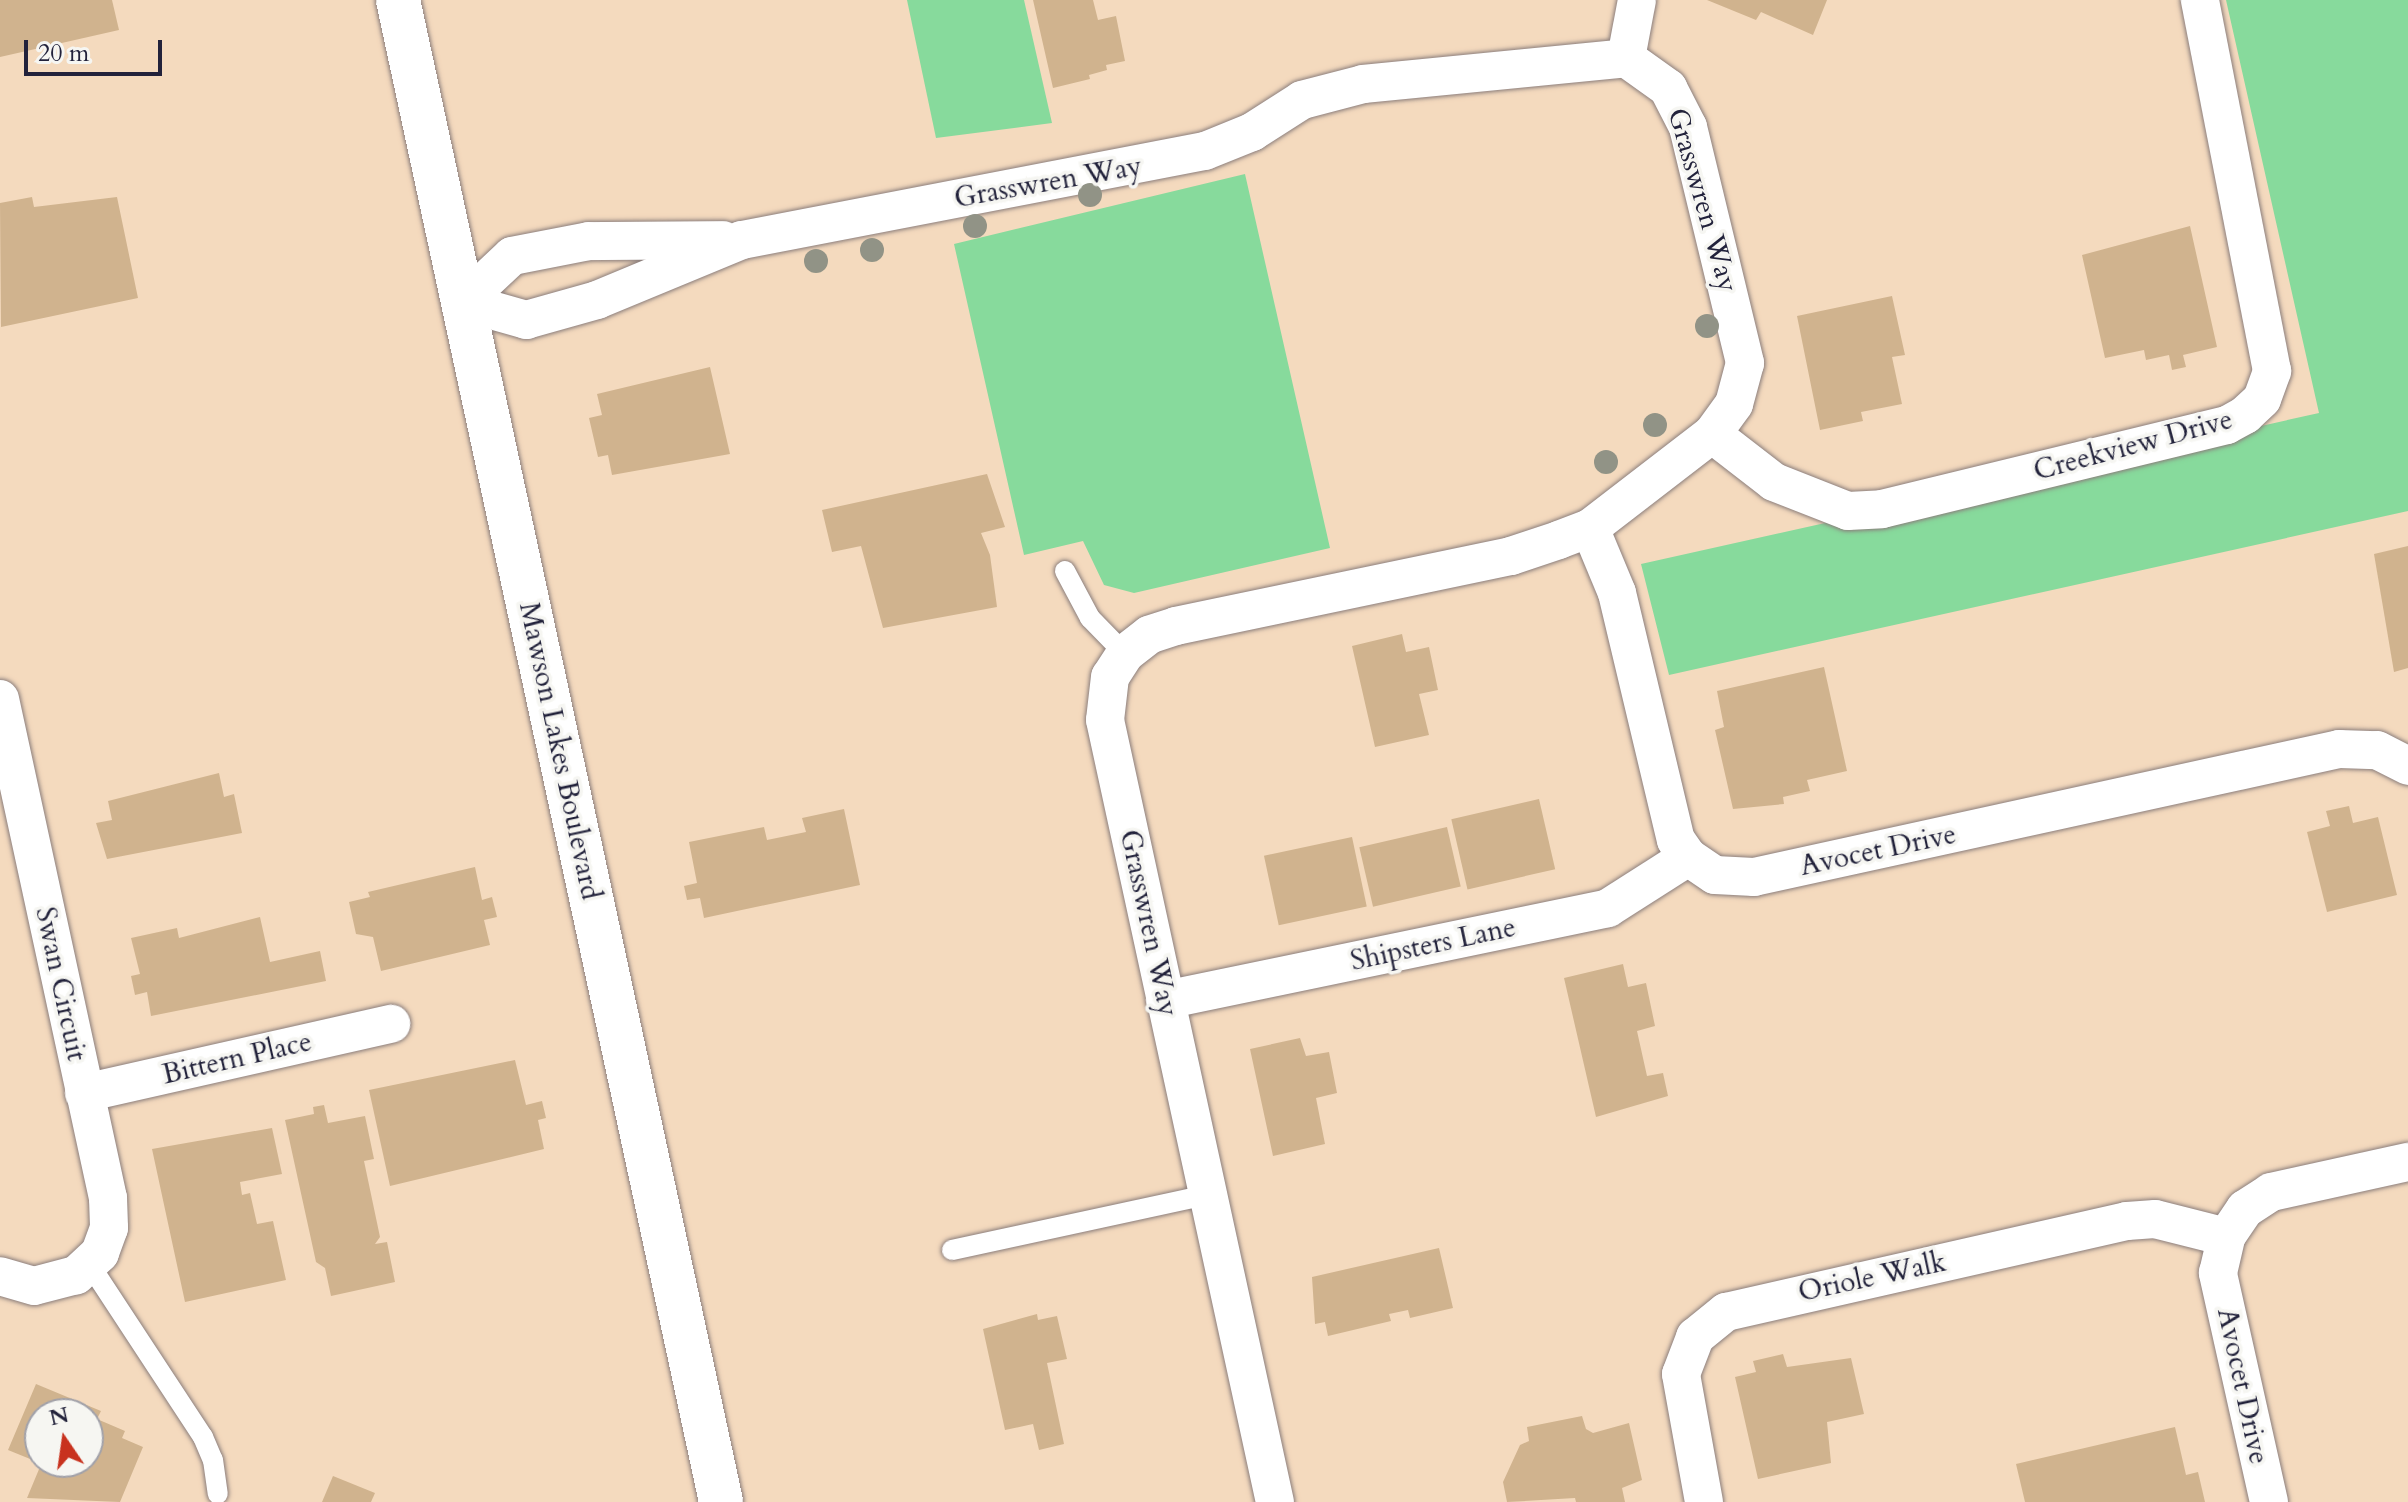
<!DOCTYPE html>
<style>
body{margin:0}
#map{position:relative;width:2408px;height:1502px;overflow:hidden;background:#f4dabe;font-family:Cardo,serif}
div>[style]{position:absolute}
.green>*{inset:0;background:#87da9c}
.building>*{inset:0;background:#d0b38e;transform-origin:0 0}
.roads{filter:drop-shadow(0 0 2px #8b7e7c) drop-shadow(0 0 2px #8b7e7c)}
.lane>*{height:20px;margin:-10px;padding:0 10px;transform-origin:10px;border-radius:10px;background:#fff}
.street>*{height:38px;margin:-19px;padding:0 19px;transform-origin:19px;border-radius:19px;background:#fff}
.secondary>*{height:44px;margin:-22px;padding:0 22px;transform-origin:22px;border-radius:22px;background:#fff}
.trees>*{width:24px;height:24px;margin:-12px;border-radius:50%;background:#919386}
span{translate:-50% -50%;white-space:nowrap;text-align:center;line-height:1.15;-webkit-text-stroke:7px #f6f6f2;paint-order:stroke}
.street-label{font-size:28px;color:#22223b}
.north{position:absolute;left:24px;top:1398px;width:80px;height:80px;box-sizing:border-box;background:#f6f6f2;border:2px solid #a1a1a9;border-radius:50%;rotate:347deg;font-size:22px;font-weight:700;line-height:32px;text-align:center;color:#22223b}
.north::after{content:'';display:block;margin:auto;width:28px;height:36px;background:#c8321e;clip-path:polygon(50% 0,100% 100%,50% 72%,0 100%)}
.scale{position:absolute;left:24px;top:40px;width:138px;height:36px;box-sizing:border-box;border:4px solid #22223b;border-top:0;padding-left:10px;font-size:24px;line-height:28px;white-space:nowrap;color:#22223b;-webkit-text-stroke:6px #f6f6f2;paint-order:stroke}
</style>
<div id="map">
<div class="green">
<div style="clip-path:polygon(907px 0,1024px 0,1052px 123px,936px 138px)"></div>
<div style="clip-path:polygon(2226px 0,2408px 0,2408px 511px,1669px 675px,1641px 564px,2319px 413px)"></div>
<div style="clip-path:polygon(1245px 174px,1330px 548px,1134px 593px,1104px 585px,1083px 541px,1024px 555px,954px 244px)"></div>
</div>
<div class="building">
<div style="clip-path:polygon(0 0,112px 0,119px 30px,0 57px)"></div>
<div style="clip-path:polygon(1033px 0,1093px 0,1098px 20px,1116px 16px,1125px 61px,1106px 65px,1107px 70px,1089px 75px,1090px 79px,1053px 88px)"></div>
<div style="clip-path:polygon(1707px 0,1827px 0,1813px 35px,1761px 12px,1756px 20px)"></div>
<div style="clip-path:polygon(32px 197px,34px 207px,117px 197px,138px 298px,1px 327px,0 203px)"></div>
<div style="clip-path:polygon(2190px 226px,2217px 347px,2183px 355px,2186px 367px,2172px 370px,2169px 355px,2146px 360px,2144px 350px,2105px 358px,2082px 255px)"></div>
<div style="clip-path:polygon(1892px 296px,1905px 355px,1892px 357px,1902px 404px,1861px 412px,1863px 421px,1820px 430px,1797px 316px)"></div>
<div style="clip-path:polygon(710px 367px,730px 454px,612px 475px,608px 455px,598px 457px,589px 418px,602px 415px,597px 394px)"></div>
<div style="clip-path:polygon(987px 474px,1005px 527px,981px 533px,990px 555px,997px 607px,883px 628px,861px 546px,832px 552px,822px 510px)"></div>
<div style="clip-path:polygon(2408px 546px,2408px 668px,2394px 672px,2374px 554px)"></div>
<div style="clip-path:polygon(1402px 634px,1406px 652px,1429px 647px,1438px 690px,1419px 694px,1429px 735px,1375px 747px,1352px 646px)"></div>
<div style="clip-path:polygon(1824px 667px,1847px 771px,1807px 780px,1810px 791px,1783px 797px,1784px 804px,1733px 809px,1715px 730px,1724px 727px,1717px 691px)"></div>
<div style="clip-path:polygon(219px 773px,224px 797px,234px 794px,242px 833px,107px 859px,96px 823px,112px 820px,108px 801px)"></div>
<div style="left:1539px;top:799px;width:72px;height:90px;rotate:77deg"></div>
<div style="clip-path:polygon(2349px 806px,2353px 823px,2378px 817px,2397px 895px,2327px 912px,2307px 832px,2330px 826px,2326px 811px)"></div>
<div style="clip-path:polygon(844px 809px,860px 885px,704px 918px,700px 898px,687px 900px,684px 886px,697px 883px,689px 842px,764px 827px,767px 840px,806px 832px,802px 818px)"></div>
<div style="left:1447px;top:827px;width:61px;height:90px;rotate:77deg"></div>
<div style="left:1352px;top:837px;width:71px;height:90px;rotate:78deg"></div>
<div style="clip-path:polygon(475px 867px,482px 900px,492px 897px,497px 917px,484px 920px,490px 945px,381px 971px,373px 937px,356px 934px,349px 902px,370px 897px,368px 892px)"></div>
<div style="clip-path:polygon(260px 917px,270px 962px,320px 951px,326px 981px,151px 1016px,147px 992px,135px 995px,131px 976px,140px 974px,131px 938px,177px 928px,179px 938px)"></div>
<div style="clip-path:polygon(1623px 964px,1628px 987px,1646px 983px,1655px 1026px,1637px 1031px,1647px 1076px,1663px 1073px,1668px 1096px,1596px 1117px,1564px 978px)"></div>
<div style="clip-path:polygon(1300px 1038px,1306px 1056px,1329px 1052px,1337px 1093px,1316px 1098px,1325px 1144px,1273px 1156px,1250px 1049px)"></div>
<div style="clip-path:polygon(515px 1060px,526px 1105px,542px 1101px,546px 1118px,538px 1120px,544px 1149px,390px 1186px,369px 1090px)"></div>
<div style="clip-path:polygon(324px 1105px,328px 1123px,365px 1116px,374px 1159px,364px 1161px,380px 1237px,375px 1244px,387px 1242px,395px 1282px,331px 1296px,325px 1268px,316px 1262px,285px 1120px,314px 1114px,313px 1107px)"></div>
<div style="clip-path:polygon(272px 1128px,282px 1174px,240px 1182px,242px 1195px,250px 1193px,257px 1224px,273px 1221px,286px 1280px,185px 1302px,152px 1149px)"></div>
<div style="clip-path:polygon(1439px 1248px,1453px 1308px,1410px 1318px,1408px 1310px,1389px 1314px,1391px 1321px,1328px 1336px,1325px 1322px,1315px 1324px,1312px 1277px)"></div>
<div style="clip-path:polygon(1037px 1314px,1038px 1320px,1057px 1316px,1067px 1359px,1047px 1363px,1064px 1444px,1039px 1450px,1033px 1424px,1005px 1430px,983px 1329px)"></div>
<div style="clip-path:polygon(1783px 1354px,1787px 1367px,1851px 1358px,1864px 1414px,1827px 1422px,1831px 1463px,1758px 1479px,1735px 1377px,1756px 1372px,1753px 1361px)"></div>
<div style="clip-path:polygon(36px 1384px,101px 1411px,97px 1419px,125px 1431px,122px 1438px,143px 1447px,120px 1502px,27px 1498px,42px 1462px,88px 1462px,88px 1414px,40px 1414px,40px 1463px,8px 1450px)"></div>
<div style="clip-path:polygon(1582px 1416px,1586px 1429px,1593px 1433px,1629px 1423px,1642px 1480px,1622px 1488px,1625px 1502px,1576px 1502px,1575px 1498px,1507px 1502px,1503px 1482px,1520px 1445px,1529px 1441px,1527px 1427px)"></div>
<div style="clip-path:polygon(2175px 1427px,2186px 1475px,2198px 1472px,2205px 1502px,2025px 1502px,2016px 1464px)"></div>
<div style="clip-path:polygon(333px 1476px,375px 1493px,371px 1502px,322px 1502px)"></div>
</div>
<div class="roads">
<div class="lane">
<div style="left:1065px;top:571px;width:53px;rotate:62deg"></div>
<div style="left:1090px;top:618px;width:50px;rotate:45.8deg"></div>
<div style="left:952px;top:1250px;width:261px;rotate:-12.2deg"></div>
<div style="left:90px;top:1265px;width:206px;rotate:56.7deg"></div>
<div style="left:203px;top:1437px;width:25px;rotate:67deg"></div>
<div style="left:213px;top:1460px;width:34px;rotate:82deg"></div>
</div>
<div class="street">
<div style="left:1626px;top:58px;width:59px;rotate:-79.3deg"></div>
<div style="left:463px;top:302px;width:66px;rotate:15.9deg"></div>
<div style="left:526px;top:320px;width:74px;rotate:-15.7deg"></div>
<div style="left:597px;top:300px;width:157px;rotate:-22.5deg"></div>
<div style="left:742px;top:240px;width:471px;rotate:-10.9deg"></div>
<div style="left:1205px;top:151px;width:51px;rotate:-22deg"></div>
<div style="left:1252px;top:132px;width:59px;rotate:-32.6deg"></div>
<div style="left:1302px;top:100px;width:63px;rotate:-14.7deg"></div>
<div style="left:1363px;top:84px;width:264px;rotate:-5.6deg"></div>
<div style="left:1626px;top:58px;width:52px;rotate:35.5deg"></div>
<div style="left:1668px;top:88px;width:44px;rotate:62.9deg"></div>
<div style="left:1688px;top:127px;width:243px;rotate:76.4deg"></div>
<div style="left:1745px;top:363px;width:42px;rotate:105deg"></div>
<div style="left:1734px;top:404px;width:37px;rotate:126deg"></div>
<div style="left:1712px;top:434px;width:154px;rotate:142.4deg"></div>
<div style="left:1590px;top:528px;width:33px;rotate:159deg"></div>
<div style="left:1559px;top:540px;width:51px;rotate:161.6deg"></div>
<div style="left:1511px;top:556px;width:342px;rotate:168.2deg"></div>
<div style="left:1176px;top:626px;width:28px;rotate:162deg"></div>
<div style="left:1149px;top:635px;width:31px;rotate:142deg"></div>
<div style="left:1125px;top:654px;width:27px;rotate:123deg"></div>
<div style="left:1110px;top:677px;width:43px;rotate:96.6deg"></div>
<div style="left:1105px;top:720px;width:800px;rotate:77.74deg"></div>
<div style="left:463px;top:302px;width:67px;rotate:-43.2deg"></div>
<div style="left:512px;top:256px;width:78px;rotate:-11deg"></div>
<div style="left:589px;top:241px;width:134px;rotate:-0.4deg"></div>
<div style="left:1712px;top:434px;width:78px;rotate:37.7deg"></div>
<div style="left:1774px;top:482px;width:79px;rotate:21.4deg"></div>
<div style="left:1848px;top:511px;width:34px;rotate:-3deg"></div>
<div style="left:1882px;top:509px;width:355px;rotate:-13.7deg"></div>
<div style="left:2227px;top:425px;width:21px;rotate:-29deg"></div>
<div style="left:2245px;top:415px;width:23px;rotate:-43deg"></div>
<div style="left:2262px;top:399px;width:30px;rotate:-70deg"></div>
<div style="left:2272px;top:371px;width:378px;rotate:-101deg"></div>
<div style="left:1590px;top:528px;width:70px;rotate:67.4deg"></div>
<div style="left:1617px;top:593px;width:254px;rotate:76.6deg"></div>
<div style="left:1676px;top:840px;width:21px;rotate:55deg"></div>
<div style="left:1688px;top:857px;width:32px;rotate:34deg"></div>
<div style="left:1715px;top:875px;width:39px;rotate:3deg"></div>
<div style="left:1754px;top:877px;width:599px;rotate:-12.34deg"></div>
<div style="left:2339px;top:749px;width:38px;rotate:2deg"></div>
<div style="left:2377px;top:750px;width:35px;rotate:27deg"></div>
<div style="left:0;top:699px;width:511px;rotate:77.79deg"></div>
<div style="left:108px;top:1198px;width:30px;rotate:88deg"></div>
<div style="left:109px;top:1228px;width:27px;rotate:110deg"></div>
<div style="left:100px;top:1253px;width:33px;rotate:137deg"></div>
<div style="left:76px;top:1275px;width:43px;rotate:165.3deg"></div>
<div style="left:34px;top:1286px;width:35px;rotate:-164deg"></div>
<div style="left:1165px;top:1000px;width:452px;rotate:-11.7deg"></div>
<div style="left:1608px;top:908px;width:95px;rotate:-32.5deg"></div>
<div style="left:84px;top:1093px;width:315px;rotate:-12.7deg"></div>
<div style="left:1704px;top:1502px;width:130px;rotate:-100.2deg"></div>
<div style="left:1681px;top:1374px;width:40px;rotate:-69deg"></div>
<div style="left:1695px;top:1337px;width:40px;rotate:-39deg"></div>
<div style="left:1726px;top:1312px;width:411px;rotate:-12.8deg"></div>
<div style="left:2127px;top:1221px;width:28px;rotate:-4deg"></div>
<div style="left:2155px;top:1219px;width:73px;rotate:14.2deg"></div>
<div style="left:2269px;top:1502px;width:235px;rotate:-102.6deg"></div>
<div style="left:2218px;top:1273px;width:37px;rotate:-77deg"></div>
<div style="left:2226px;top:1237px;width:34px;rotate:-56deg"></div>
<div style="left:2245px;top:1209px;width:31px;rotate:-33deg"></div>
<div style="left:2271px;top:1192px;width:140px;rotate:-12.4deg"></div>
</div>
<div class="secondary">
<div style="left:398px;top:0;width:1536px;rotate:77.86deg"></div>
</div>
</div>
<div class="trees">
<div style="left:1090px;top:195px"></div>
<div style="left:975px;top:226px"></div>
<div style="left:872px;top:250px"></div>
<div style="left:816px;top:261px"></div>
<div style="left:1707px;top:326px"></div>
<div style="left:1655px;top:425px"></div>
<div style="left:1606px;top:462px"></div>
</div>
<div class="street-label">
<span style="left:1048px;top:182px;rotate:-10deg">Grasswren Way</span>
<span style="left:1703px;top:200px;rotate:74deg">Grasswren Way</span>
<span style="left:2133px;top:445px;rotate:-15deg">Creekview Drive</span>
<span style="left:560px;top:751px;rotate:78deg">Mawson Lakes Boulevard</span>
<span style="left:1878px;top:850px;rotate:-12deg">Avocet Drive</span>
<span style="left:1149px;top:923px;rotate:78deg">Grasswren Way</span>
<span style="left:1433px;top:944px;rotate:-12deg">Shipsters Lane</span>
<span style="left:61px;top:984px;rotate:78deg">Swan Circuit</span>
<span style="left:237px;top:1058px;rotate:-13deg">Bittern Place</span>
<span style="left:1872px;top:1277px;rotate:-12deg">Oriole Walk</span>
<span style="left:2243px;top:1386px;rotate:78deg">Avocet Drive</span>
</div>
<div class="north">N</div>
<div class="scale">20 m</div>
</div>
